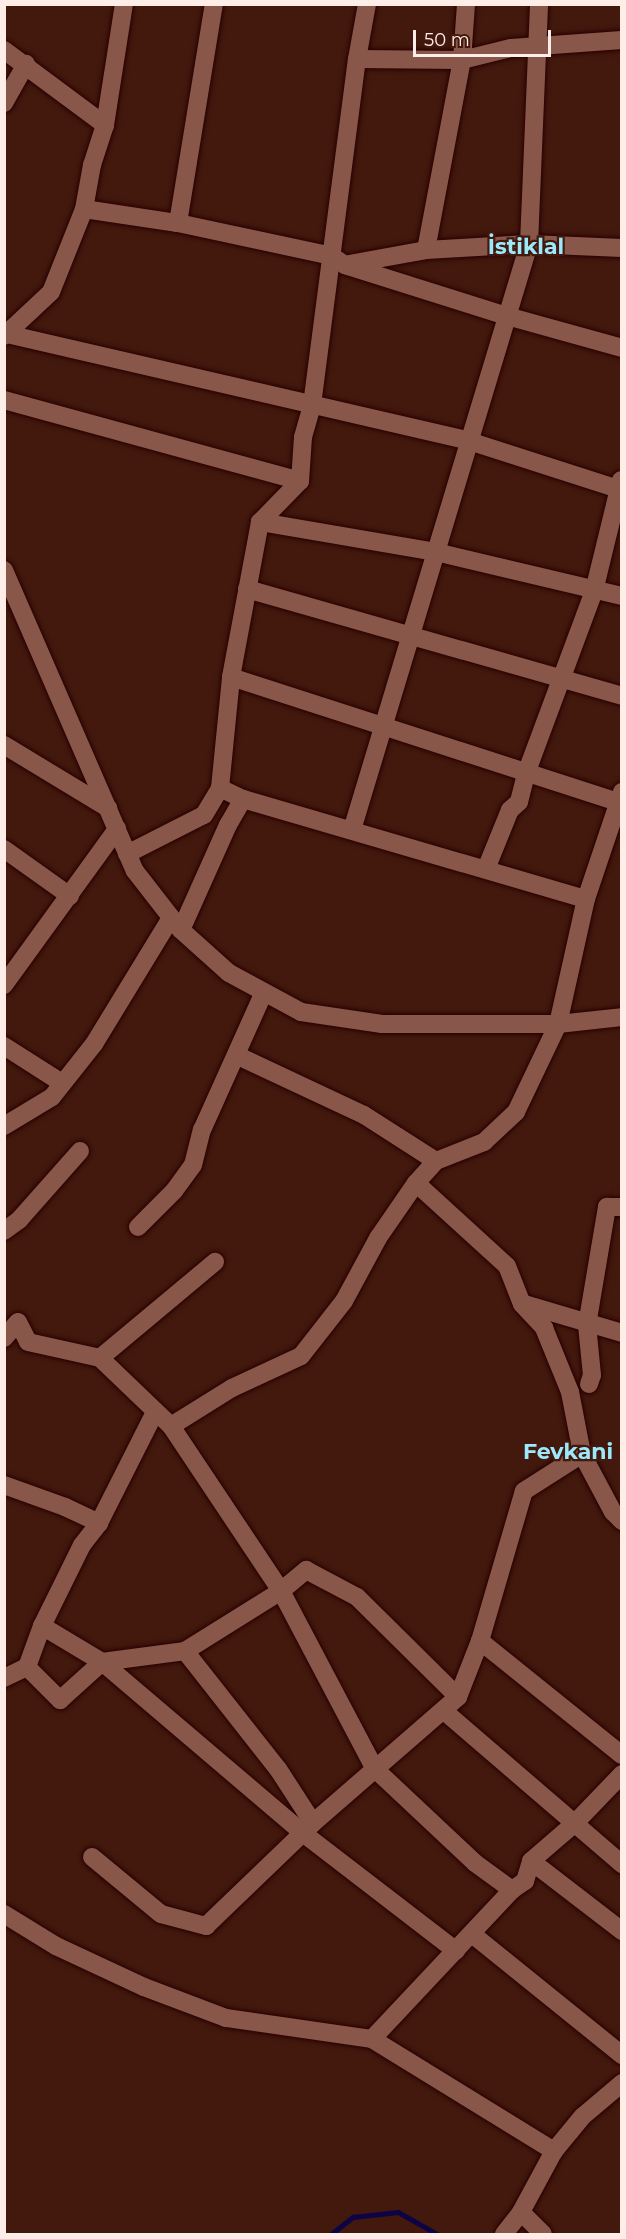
<!DOCTYPE html>
<meta charset="utf-8">
<style>
body{margin:0}
#map{position:relative;width:626px;height:2239px;overflow:hidden;background:#43180d;font-family:Montserrat,sans-serif}
div>[style]{position:absolute}
.stream>*{height:5px;margin:-2.5px;padding:0 2.5px;transform-origin:2.5px;border-radius:2.5px;background:#0d0446}
.roads{filter:drop-shadow(0 0 2px #270100) drop-shadow(0 0 2px #270100)}
.street>*{height:18px;margin:-9px;padding:0 9px;transform-origin:9px;border-radius:9px;background:#89574a}
.secondary>*{height:18px;margin:-9px;padding:0 9px;transform-origin:9px;border-radius:9px;background:#89574a}
span{translate:-50% -50%;white-space:nowrap;text-align:center;line-height:1.15;-webkit-text-stroke:4.5px #43180d;paint-order:stroke}
.district-label{font-size:22px;color:#9ce9fc;font-weight:700}
.frame{position:absolute;inset:0;border:6px solid #ffede8;pointer-events:none}
.scale{position:absolute;left:413px;top:30px;width:138px;height:27px;box-sizing:border-box;border:3px solid #ffede8;border-top:0;padding-left:8px;font-size:18px;line-height:21px;white-space:nowrap;color:#ffede8;-webkit-text-stroke:4px #43180d;paint-order:stroke}
</style>
<div id="map">
<div class="stream">
<div style="left:331px;top:2234px;width:28px;rotate:-38deg"></div>
<div style="left:353px;top:2217px;width:45px;rotate:-6.3deg"></div>
<div style="left:398px;top:2212px;width:45px;rotate:29.4deg"></div>
</div>
<div class="roads">
<div class="street">
<div style="left:4px;top:50px;width:126px;rotate:36.6deg"></div>
<div style="left:357px;top:59px;width:105px;rotate:0.5deg"></div>
<div style="left:462px;top:60px;width:50px;rotate:-13.8deg"></div>
<div style="left:511px;top:48px;width:111px;rotate:-4.1deg"></div>
<div style="left:4px;top:103px;width:45px;rotate:-60.6deg"></div>
<div style="left:84px;top:209px;width:95px;rotate:8.5deg"></div>
<div style="left:178px;top:223px;width:157px;rotate:12.1deg"></div>
<div style="left:332px;top:256px;width:16px;rotate:35deg"></div>
<div style="left:345px;top:265px;width:170px;rotate:17.5deg"></div>
<div style="left:507px;top:316px;width:119px;rotate:15.5deg"></div>
<div style="left:178px;top:223px;width:222px;rotate:-80.7deg"></div>
<div style="left:426px;top:250px;width:193px;rotate:-79.3deg"></div>
<div style="left:462px;top:60px;width:56px;rotate:-85.9deg"></div>
<div style="left:349px;top:264px;width:78px;rotate:-10.3deg"></div>
<div style="left:426px;top:250px;width:103px;rotate:-3.3deg"></div>
<div style="left:529px;top:244px;width:93px;rotate:2.5deg"></div>
<div style="left:7px;top:334px;width:474px;rotate:13deg"></div>
<div style="left:469px;top:441px;width:161px;rotate:17.8deg"></div>
<div style="left:4px;top:336px;width:64px;rotate:-43.1deg"></div>
<div style="left:51px;top:292px;width:89px;rotate:-68.3deg"></div>
<div style="left:84px;top:209px;width:45px;rotate:-79.7deg"></div>
<div style="left:92px;top:165px;width:42px;rotate:-72deg"></div>
<div style="left:105px;top:125px;width:122px;rotate:-81.1deg"></div>
<div style="left:4px;top:400px;width:307px;rotate:15.3deg"></div>
<div style="left:260px;top:522px;width:179px;rotate:9.7deg"></div>
<div style="left:436px;top:552px;width:191px;rotate:13.3deg"></div>
<div style="left:247px;top:589px;width:390px;rotate:15.9deg"></div>
<div style="left:231px;top:677px;width:411px;rotate:17.9deg"></div>
<div style="left:4px;top:745px;width:122px;rotate:31.2deg"></div>
<div style="left:220px;top:788px;width:25px;rotate:26deg"></div>
<div style="left:243px;top:799px;width:357px;rotate:16.3deg"></div>
<div style="left:352px;top:830px;width:612px;rotate:-73.19deg"></div>
<div style="left:529px;top:244px;width:240px;rotate:-87.6deg"></div>
<div style="left:4px;top:849px;width:81px;rotate:35.5deg"></div>
<div style="left:127px;top:854px;width:86px;rotate:-26.9deg"></div>
<div style="left:204px;top:815px;width:31px;rotate:-59deg"></div>
<div style="left:220px;top:788px;width:112px;rotate:-84.3deg"></div>
<div style="left:231px;top:677px;width:158px;rotate:-79.4deg"></div>
<div style="left:260px;top:522px;width:57px;rotate:-45.7deg"></div>
<div style="left:300px;top:481px;width:44px;rotate:-86.1deg"></div>
<div style="left:303px;top:437px;width:33px;rotate:-74deg"></div>
<div style="left:312px;top:405px;width:349px;rotate:-82.6deg"></div>
<div style="left:357px;top:59px;width:56px;rotate:-79.7deg"></div>
<div style="left:486px;top:869px;width:64px;rotate:-67.9deg"></div>
<div style="left:510px;top:810px;width:12px;rotate:-42deg"></div>
<div style="left:519px;top:802px;width:32px;rotate:-76deg"></div>
<div style="left:527px;top:771px;width:192px;rotate:-69.6deg"></div>
<div style="left:594px;top:591px;width:114px;rotate:-76.3deg"></div>
<div style="left:181px;top:930px;width:115px;rotate:-65.9deg"></div>
<div style="left:228px;top:825px;width:30px;rotate:-60deg"></div>
<div style="left:4px;top:985px;width:193px;rotate:-54.1deg"></div>
<div style="left:4px;top:1046px;width:69px;rotate:32.5deg"></div>
<div style="left:236px;top:1055px;width:141px;rotate:25.1deg"></div>
<div style="left:364px;top:1115px;width:85px;rotate:32.6deg"></div>
<div style="left:4px;top:1126px;width:56px;rotate:-31.1deg"></div>
<div style="left:52px;top:1097px;width:68px;rotate:-51.6deg"></div>
<div style="left:94px;top:1044px;width:148px;rotate:-58.6deg"></div>
<div style="left:416px;top:1183px;width:123px;rotate:42.4deg"></div>
<div style="left:507px;top:1266px;width:41px;rotate:68.5deg"></div>
<div style="left:522px;top:1304px;width:33px;rotate:47deg"></div>
<div style="left:544px;top:1328px;width:69px;rotate:67.9deg"></div>
<div style="left:570px;top:1392px;width:63px;rotate:79deg"></div>
<div style="left:582px;top:1454px;width:66px;rotate:61.9deg"></div>
<div style="left:613px;top:1512px;width:13px;rotate:45deg"></div>
<div style="left:138px;top:1227px;width:51px;rotate:-45deg"></div>
<div style="left:174px;top:1191px;width:32px;rotate:-54deg"></div>
<div style="left:193px;top:1165px;width:36px;rotate:-76deg"></div>
<div style="left:202px;top:1130px;width:151px;rotate:-65.8deg"></div>
<div style="left:4px;top:1231px;width:19px;rotate:-36deg"></div>
<div style="left:19px;top:1220px;width:92px;rotate:-48.5deg"></div>
<div style="left:524px;top:1304px;width:102px;rotate:16.5deg"></div>
<div style="left:4px;top:1338px;width:21px;rotate:-49deg"></div>
<div style="left:18px;top:1322px;width:22px;rotate:63deg"></div>
<div style="left:28px;top:1342px;width:74px;rotate:12.5deg"></div>
<div style="left:100px;top:1358px;width:98px;rotate:43.8deg"></div>
<div style="left:171px;top:1426px;width:198px;rotate:56.3deg"></div>
<div style="left:281px;top:1591px;width:201px;rotate:62.2deg"></div>
<div style="left:375px;top:1769px;width:137px;rotate:43.2deg"></div>
<div style="left:475px;top:1863px;width:46px;rotate:36.1deg"></div>
<div style="left:100px;top:1358px;width:150px;rotate:-39.9deg"></div>
<div style="left:589px;top:1384px;width:9px;rotate:-72deg"></div>
<div style="left:592px;top:1375px;width:50px;rotate:-95.7deg"></div>
<div style="left:587px;top:1325px;width:120px;rotate:-80.4deg"></div>
<div style="left:607px;top:1207px;width:15px"></div>
<div style="left:171px;top:1426px;width:72px;rotate:-31.9deg"></div>
<div style="left:232px;top:1388px;width:76px;rotate:-24.9deg"></div>
<div style="left:301px;top:1356px;width:70px;rotate:-52deg"></div>
<div style="left:344px;top:1301px;width:72px;rotate:-61.6deg"></div>
<div style="left:378px;top:1238px;width:67px;rotate:-55.4deg"></div>
<div style="left:416px;top:1183px;width:30px;rotate:-48deg"></div>
<div style="left:436px;top:1161px;width:52px;rotate:-21.6deg"></div>
<div style="left:484px;top:1142px;width:44px;rotate:-43.2deg"></div>
<div style="left:516px;top:1112px;width:98px;rotate:-64.5deg"></div>
<div style="left:558px;top:1024px;width:128px;rotate:-77.4deg"></div>
<div style="left:586px;top:899px;width:113px;rotate:-71.4deg"></div>
<div style="left:4px;top:1485px;width:65px;rotate:19.8deg"></div>
<div style="left:65px;top:1507px;width:38px;rotate:25deg"></div>
<div style="left:42px;top:1626px;width:70px;rotate:31deg"></div>
<div style="left:102px;top:1662px;width:264px;rotate:40.4deg"></div>
<div style="left:303px;top:1833px;width:193px;rotate:37.6deg"></div>
<div style="left:480px;top:1641px;width:182px;rotate:38.8deg"></div>
<div style="left:185px;top:1651px;width:150px;rotate:51.8deg"></div>
<div style="left:278px;top:1769px;width:64px;rotate:57.1deg"></div>
<div style="left:27px;top:1667px;width:47px;rotate:45deg"></div>
<div style="left:60px;top:1700px;width:57px;rotate:-42.1deg"></div>
<div style="left:102px;top:1662px;width:84px;rotate:-7.5deg"></div>
<div style="left:185px;top:1651px;width:113px;rotate:-32deg"></div>
<div style="left:281px;top:1591px;width:33px;rotate:-40deg"></div>
<div style="left:306px;top:1570px;width:58px;rotate:27.9deg"></div>
<div style="left:357px;top:1597px;width:142px;rotate:44.7deg"></div>
<div style="left:4px;top:1678px;width:25px;rotate:-26deg"></div>
<div style="left:27px;top:1667px;width:44px;rotate:-69.9deg"></div>
<div style="left:42px;top:1626px;width:90px;rotate:-63.7deg"></div>
<div style="left:82px;top:1545px;width:28px;rotate:-52deg"></div>
<div style="left:99px;top:1523px;width:124px;rotate:-63.2deg"></div>
<div style="left:444px;top:1711px;width:235px;rotate:40.7deg"></div>
<div style="left:92px;top:1857px;width:89px;rotate:39.6deg"></div>
<div style="left:161px;top:1914px;width:47px;rotate:14.9deg"></div>
<div style="left:206px;top:1926px;width:149px;rotate:-43.9deg"></div>
<div style="left:313px;top:1823px;width:192px;rotate:-41deg"></div>
<div style="left:458px;top:1697px;width:60px;rotate:-68.6deg"></div>
<div style="left:480px;top:1641px;width:156px;rotate:-73.7deg"></div>
<div style="left:524px;top:1491px;width:69px;rotate:-32.5deg"></div>
<div style="left:531px;top:1861px;width:115px;rotate:37.6deg"></div>
<div style="left:4px;top:1914px;width:61px;rotate:31.6deg"></div>
<div style="left:56px;top:1946px;width:97px;rotate:25deg"></div>
<div style="left:144px;top:1987px;width:88px;rotate:20.7deg"></div>
<div style="left:226px;top:2018px;width:148px;rotate:8.2deg"></div>
<div style="left:372px;top:2039px;width:214px;rotate:31.6deg"></div>
<div style="left:472px;top:1934px;width:193px;rotate:38.9deg"></div>
<div style="left:372px;top:2039px;width:204px;rotate:-46.8deg"></div>
<div style="left:512px;top:1890px;width:16px;rotate:-35deg"></div>
<div style="left:525px;top:1881px;width:21px;rotate:-73deg"></div>
<div style="left:531px;top:1861px;width:58px;rotate:-40.8deg"></div>
<div style="left:575px;top:1823px;width:68px;rotate:-46.2deg"></div>
<div style="left:521px;top:2212px;width:31px;rotate:45deg"></div>
</div>
<div class="secondary">
<div style="left:4px;top:570px;width:328px;rotate:66.5deg"></div>
<div style="left:135px;top:871px;width:75px;rotate:52.1deg"></div>
<div style="left:181px;top:930px;width:64px;rotate:41.9deg"></div>
<div style="left:229px;top:973px;width:82px;rotate:28.4deg"></div>
<div style="left:301px;top:1012px;width:82px;rotate:8.4deg"></div>
<div style="left:382px;top:1024px;width:176px"></div>
<div style="left:558px;top:1024px;width:64px;rotate:-6.2deg"></div>
<div style="left:504px;top:2234px;width:28px;rotate:-52deg"></div>
<div style="left:521px;top:2212px;width:69px;rotate:-61.6deg"></div>
<div style="left:554px;top:2151px;width:45px;rotate:-50.4deg"></div>
<div style="left:583px;top:2116px;width:51px;rotate:-40.2deg"></div>
</div>
</div>
<div class="district-label">
<span style="left:526px;top:247px">İstiklal</span>
<span style="left:568px;top:1452px">Fevkani</span>
</div>
<div class="frame"></div>
<div class="scale">50 m</div>
</div>
